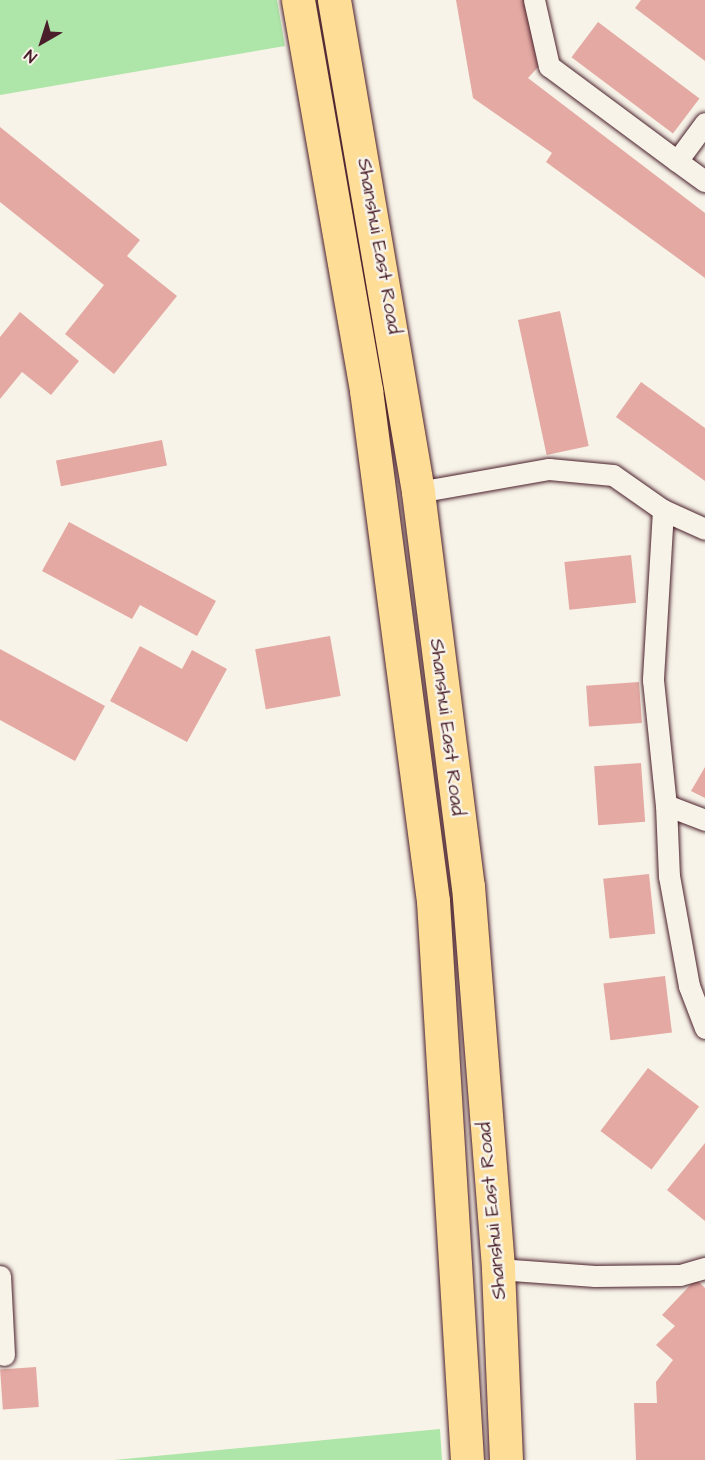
<!DOCTYPE html>
<style>
body{margin:0}
#map{position:relative;width:705px;height:1460px;overflow:hidden;background:#f7f3e8;font-family:"Architects Daughter",sans-serif}
div>[style]{position:absolute}
.green>*{inset:0;background:#aee5a8}
.building>*{inset:0;background:#e3a9a2;transform-origin:0 0}
.roads{filter:drop-shadow(0 0 2px #4a1f2b) drop-shadow(0 0 2px #4a1f2b)}
.street>*{height:21px;margin:-10.5px;padding:0 10.5px;transform-origin:10.5px;border-radius:10.5px;background:#f7f3e8}
.highway>*{height:33px;margin:-16.5px;padding:0 16.5px;transform-origin:16.5px;border-radius:16.5px;background:#fedd96}
span{translate:-50% -50%;white-space:nowrap;text-align:center;line-height:1.15;-webkit-text-stroke:5px #f7f3e8;paint-order:stroke}
.street-label{font-size:20px;color:#4a1f2b}
.north{position:absolute;left:12px;top:12px;width:60px;height:60px;-webkit-text-stroke:4px #f7f3e8;paint-order:stroke;rotate:219deg;font-size:16px;font-weight:700;line-height:24px;text-align:center;color:#4a1f2b}
.north::after{content:'';display:block;margin:auto;width:21px;height:27px;background:#4a1f2b;clip-path:polygon(50% 0,100% 100%,50% 72%,0 100%)}
</style>
<div id="map">
<div class="green">
<div style="clip-path:polygon(0 0,277px 0,285px 46px,0 95px)"></div>
<div style="clip-path:polygon(440px 1429px,442px 1460px,114px 1460px)"></div>
</div>
<div class="building">
<div style="clip-path:polygon(456px 0,525px 0,538px 67px,528px 78px,705px 213px,705px 278px,546px 162px,552px 153px,473px 98px)"></div>
<div style="clip-path:polygon(641px 0,705px 0,705px 61px,635px 8px)"></div>
<div style="left:598px;top:22px;width:127px;height:44px;rotate:37deg"></div>
<div style="clip-path:polygon(0 127px,140px 240px,127px 256px,177px 296px,114px 374px,65px 334px,104px 285px,0 202px)"></div>
<div style="left:560px;top:311px;width:138px;height:43px;rotate:78deg"></div>
<div style="clip-path:polygon(20px 312px,79px 361px,51px 395px,22px 372px,0 399px,0 337px)"></div>
<div style="clip-path:polygon(641px 382px,705px 428px,705px 481px,616px 417px)"></div>
<div style="left:162px;top:440px;width:26px;height:108px;rotate:79deg"></div>
<div style="clip-path:polygon(69px 522px,216px 601px,197px 636px,140px 605px,132px 619px,42px 571px)"></div>
<div style="left:631px;top:555px;width:48px;height:67px;rotate:84deg"></div>
<div style="left:330px;top:636px;width:61px;height:76px;rotate:80deg"></div>
<div style="clip-path:polygon(140px 646px,182px 669px,192px 650px,227px 669px,187px 742px,110px 701px)"></div>
<div style="clip-path:polygon(0 649px,105px 706px,75px 761px,0 720px)"></div>
<div style="left:639px;top:682px;width:41px;height:53px;rotate:86deg"></div>
<div style="left:641px;top:763px;width:59px;height:47px;rotate:86deg"></div>
<div style="clip-path:polygon(705px 767px,705px 798px,691px 791px)"></div>
<div style="left:649px;top:874px;width:60px;height:46px;rotate:84deg"></div>
<div style="left:665px;top:976px;width:57px;height:62px;rotate:83deg"></div>
<div style="left:648px;top:1068px;width:64px;height:79px;rotate:37deg"></div>
<div style="clip-path:polygon(705px 1143px,705px 1221px,667px 1190px)"></div>
<div style="clip-path:polygon(696px 1279px,705px 1288px,705px 1460px,636px 1460px,634px 1403px,657px 1403px,656px 1382px,673px 1360px,656px 1345px,675px 1326px,662px 1315px)"></div>
<div style="left:36px;top:1367px;width:40px;height:36px;rotate:86deg"></div>
</div>
<div class="roads">
<div class="street">
<div style="left:534px;top:0;width:68px;rotate:77.2deg"></div>
<div style="left:549px;top:66px;width:159px;rotate:36.6deg"></div>
<div style="left:677px;top:161px;width:47px;rotate:-53.6deg"></div>
<div style="left:677px;top:161px;width:34px;rotate:36deg"></div>
<div style="left:418px;top:492px;width:133px;rotate:-10deg"></div>
<div style="left:549px;top:469px;width:64px;rotate:5.4deg"></div>
<div style="left:613px;top:475px;width:61px;rotate:35deg"></div>
<div style="left:663px;top:510px;width:170px;rotate:93.4deg"></div>
<div style="left:653px;top:680px;width:126px;rotate:84.1deg"></div>
<div style="left:666px;top:805px;width:42px;rotate:21deg"></div>
<div style="left:663px;top:510px;width:46px;rotate:24.3deg"></div>
<div style="left:666px;top:805px;width:71px;rotate:87.6deg"></div>
<div style="left:669px;top:876px;width:112px;rotate:79.7deg"></div>
<div style="left:689px;top:986px;width:45px;rotate:69.1deg"></div>
<div style="left:498px;top:1269px;width:97px;rotate:4.1deg"></div>
<div style="left:595px;top:1276px;width:85px;rotate:-0.7deg"></div>
<div style="left:680px;top:1275px;width:26px;rotate:-16deg"></div>
<div style="left:0;top:1276px;width:79px;rotate:87.1deg"></div>
</div>
<div class="highway">
<div style="left:298px;top:0;width:396px;rotate:80.1deg"></div>
<div style="left:366px;top:390px;width:515px;rotate:82.53deg"></div>
<div style="left:433px;top:901px;width:560px;rotate:86.52deg"></div>
<div style="left:334px;top:0;width:499px;rotate:80.3deg"></div>
<div style="left:418px;top:492px;width:397px;rotate:82.8deg"></div>
<div style="left:468px;top:886px;width:384px;rotate:85.5deg"></div>
<div style="left:498px;top:1269px;width:191px;rotate:87.6deg"></div>
</div>
</div>
<div class="street-label">
<span style="left:379px;top:246px;rotate:80deg">Shanshui East Road</span>
<span style="left:447px;top:727px;rotate:83deg">Shanshui East Road</span>
<span style="left:492px;top:1211px;rotate:-95deg">Shanshui East Road</span>
</div>
<div class="north">N</div>
</div>
